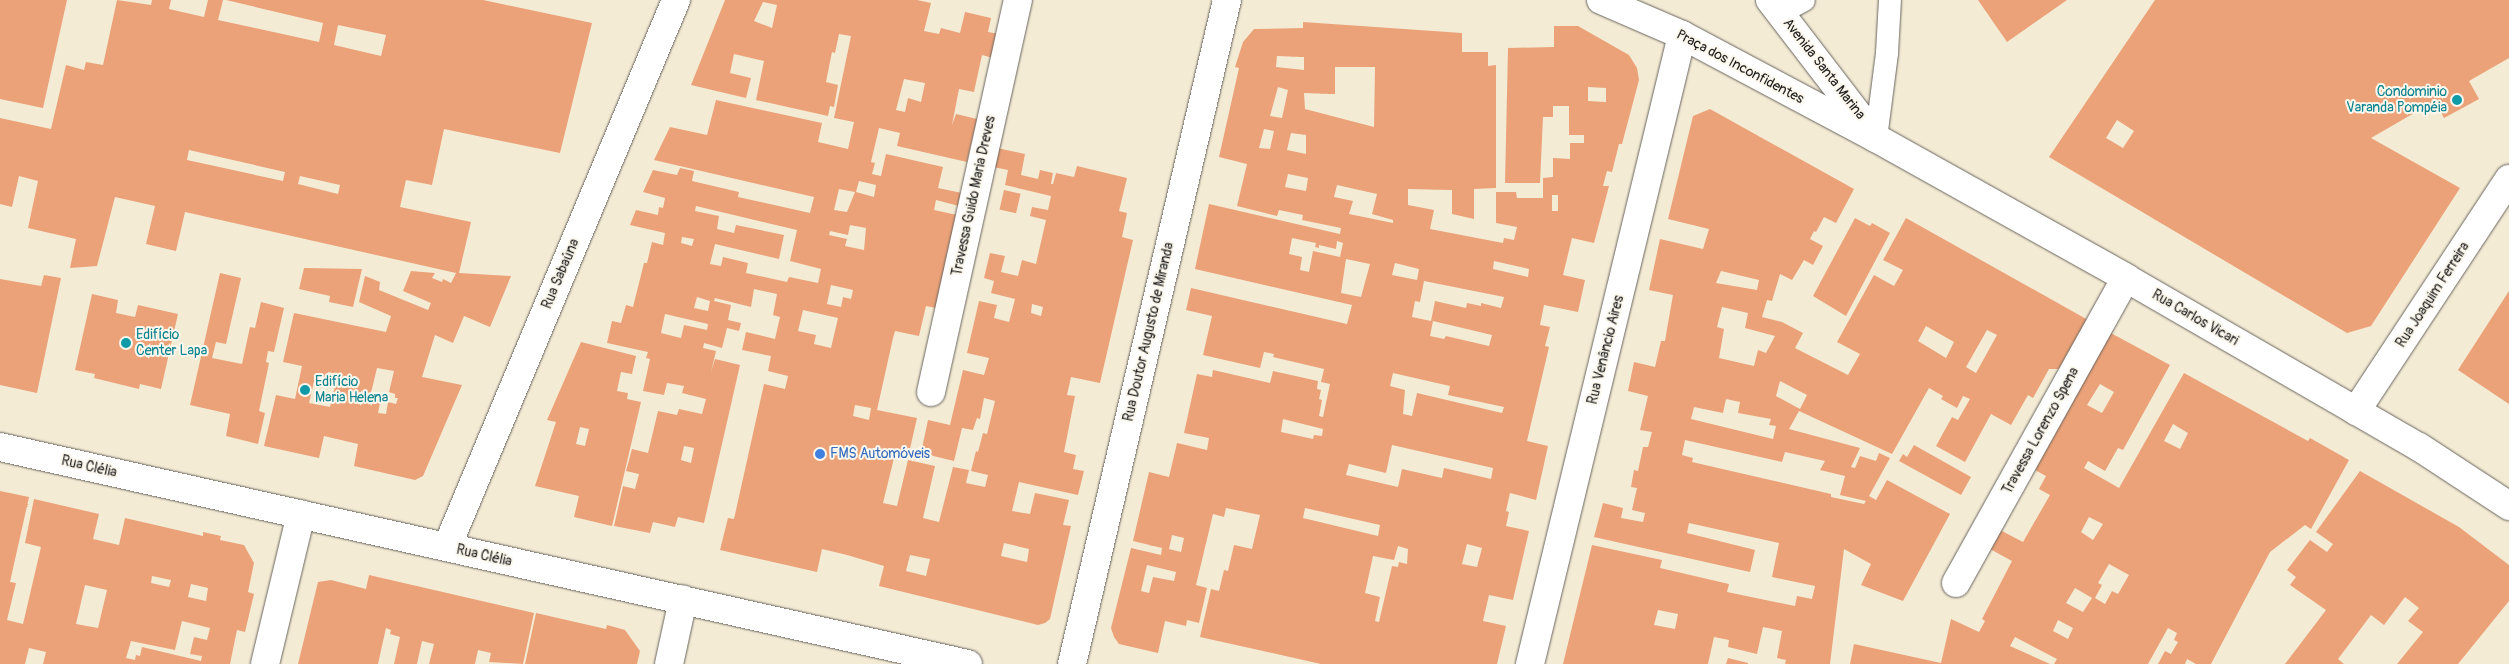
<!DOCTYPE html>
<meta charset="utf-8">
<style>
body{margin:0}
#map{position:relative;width:2509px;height:664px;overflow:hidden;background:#f4ebd5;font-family:Pangolin,sans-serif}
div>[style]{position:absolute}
.building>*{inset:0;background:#eba279;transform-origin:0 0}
.roads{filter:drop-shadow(0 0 1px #68645d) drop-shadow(0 0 1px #68645d)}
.service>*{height:22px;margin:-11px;padding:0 11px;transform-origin:11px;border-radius:11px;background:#fff}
.minor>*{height:28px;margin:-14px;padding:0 14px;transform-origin:14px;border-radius:14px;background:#fff}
.tertiary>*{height:28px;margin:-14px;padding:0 14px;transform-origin:14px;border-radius:14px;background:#fff}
.primary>*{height:28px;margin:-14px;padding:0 14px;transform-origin:14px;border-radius:14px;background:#fff}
.dots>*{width:14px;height:14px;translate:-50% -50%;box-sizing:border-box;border:2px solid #fbf7ec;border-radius:50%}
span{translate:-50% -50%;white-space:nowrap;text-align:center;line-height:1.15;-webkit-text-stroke:4px #fbf7ec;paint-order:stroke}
.street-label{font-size:14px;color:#1c1c1c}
.culture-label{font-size:14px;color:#0d838f}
.right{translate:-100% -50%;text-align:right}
.left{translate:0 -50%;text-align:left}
.shop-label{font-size:14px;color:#366cbe}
</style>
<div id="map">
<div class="building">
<div style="clip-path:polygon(0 0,67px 0,43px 108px,0 99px)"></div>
<div style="clip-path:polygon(evenodd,117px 0,151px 5px,152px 0,171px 0,169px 9px,204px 17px,208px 0,223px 0,218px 20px,319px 42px,323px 23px,226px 0,483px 0,592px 23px,560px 153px,444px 129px,432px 185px,406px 180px,400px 207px,471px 222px,459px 273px,511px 276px,490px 327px,464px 316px,453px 343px,435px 335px,422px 377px,462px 385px,423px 476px,415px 480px,354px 466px,358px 444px,324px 436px,319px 458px,264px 446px,276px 395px,295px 399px,302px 366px,283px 362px,294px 313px,386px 332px,391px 316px,359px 302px,365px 276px,380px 282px,379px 290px,428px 310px,431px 303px,403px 291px,411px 271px,435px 273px,432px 278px,442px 282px,443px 279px,451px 283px,456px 273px,185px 212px,176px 251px,146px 244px,155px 206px,115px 197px,97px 266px,70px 268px,76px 239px,28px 228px,38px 181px,19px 176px,12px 207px,0 204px,0 118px,51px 129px,66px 65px,84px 70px,86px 62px,103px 65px,117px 0,338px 25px,386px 35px,381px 56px,334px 45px,338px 25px,117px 0,189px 150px,285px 172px,283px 181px,187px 160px,189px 150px,117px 0,300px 176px,340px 185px,338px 194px,298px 184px,300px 176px,117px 0,377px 368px,394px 371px,389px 392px,395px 394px,395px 398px,398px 398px,396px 404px,388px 402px,386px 414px,378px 413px,380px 403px,369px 401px,377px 368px,117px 0,328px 372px,338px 374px,330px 407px,309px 403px,314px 382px,326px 385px,328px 372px)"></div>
<div style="clip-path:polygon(evenodd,725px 0,917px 0,931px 3px,924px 31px,939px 34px,941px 28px,960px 33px,965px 12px,991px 18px,988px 32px,999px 34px,993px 58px,982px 55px,974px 92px,959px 89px,952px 125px,956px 114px,977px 119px,967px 162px,897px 146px,900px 133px,879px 128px,871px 162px,875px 163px,872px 174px,881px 176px,886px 154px,943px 167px,938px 188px,962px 193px,959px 206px,936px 200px,934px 210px,957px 215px,936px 308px,926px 306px,919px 336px,895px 331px,893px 338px,877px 410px,917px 418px,909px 453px,896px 450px,883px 503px,897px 506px,908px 460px,935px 466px,923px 518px,939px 522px,953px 467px,969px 470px,966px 483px,985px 487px,988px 475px,971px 471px,976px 451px,978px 452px,983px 433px,987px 434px,995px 401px,984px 398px,980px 419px,977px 418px,973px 430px,962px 428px,954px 461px,921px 453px,928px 420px,950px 425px,963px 370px,984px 375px,989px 358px,967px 353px,979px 301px,997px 305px,994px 318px,1009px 322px,1015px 299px,991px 293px,994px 281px,984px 278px,990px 253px,1005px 256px,1001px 272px,1018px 276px,1022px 260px,1036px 264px,1046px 220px,1030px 216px,1032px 207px,1048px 210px,1051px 196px,1005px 185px,1008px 170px,993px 167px,997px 148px,1025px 154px,1021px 175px,1038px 179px,1040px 170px,1053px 173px,1051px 184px,1053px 184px,1056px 173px,1074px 177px,1077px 166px,1127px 178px,1119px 211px,1127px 213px,1122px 237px,1133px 240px,1100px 383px,1071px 377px,1067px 395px,1075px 396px,1064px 452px,1076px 455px,1073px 469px,1084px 471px,1078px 495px,1019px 482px,1012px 511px,1030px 514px,1035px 493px,1069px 500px,1063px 525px,1071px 526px,1050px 619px,1045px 623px,1038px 625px,879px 586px,884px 566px,847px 555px,822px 549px,817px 572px,720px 550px,728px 518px,734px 519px,764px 384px,785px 389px,788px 376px,768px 371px,771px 356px,742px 350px,746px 332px,775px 339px,780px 317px,773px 315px,777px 294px,754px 289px,751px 307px,715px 298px,714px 301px,731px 305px,728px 320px,741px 323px,739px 331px,727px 328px,722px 348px,704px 343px,703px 348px,716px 351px,711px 372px,715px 359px,740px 365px,704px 523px,678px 517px,675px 527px,653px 522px,650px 533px,614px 526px,623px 486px,635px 489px,639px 474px,626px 471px,632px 449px,648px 453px,658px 411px,677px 415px,679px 409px,702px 414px,706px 399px,682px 393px,684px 386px,667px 383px,664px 395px,643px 391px,650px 359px,646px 358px,648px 352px,607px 343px,612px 321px,621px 323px,626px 305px,633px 307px,644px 263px,647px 263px,652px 242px,663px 245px,665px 233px,630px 225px,636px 210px,658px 215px,659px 207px,663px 208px,665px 198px,643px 192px,653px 170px,677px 175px,680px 168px,694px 171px,692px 181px,739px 192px,738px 197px,810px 213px,814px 197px,654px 160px,670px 127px,707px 135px,716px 100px,822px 123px,818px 142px,848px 149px,854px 122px,834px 118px,851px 36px,839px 34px,835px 53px,832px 52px,826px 82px,838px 85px,834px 107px,830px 106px,828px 116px,756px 100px,764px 61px,734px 54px,730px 73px,751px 78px,746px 98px,691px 85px,725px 0,763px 2px,777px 5px,772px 28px,754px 21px,763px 2px,725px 0,904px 79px,925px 83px,921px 102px,908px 98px,905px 112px,896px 110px,904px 79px,725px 0,859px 181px,876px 185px,874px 197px,856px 192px,859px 181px,725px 0,839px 189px,855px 192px,847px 212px,834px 210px,839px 189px,725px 0,696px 206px,797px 230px,790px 261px,821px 269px,818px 283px,789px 277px,787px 282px,746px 273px,748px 263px,723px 257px,721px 266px,710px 264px,715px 244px,779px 259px,784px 235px,736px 225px,734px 233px,717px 229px,719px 216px,695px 211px,696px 206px,725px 0,850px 225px,866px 228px,864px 250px,845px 246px,847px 239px,829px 235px,830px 231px,848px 235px,850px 225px,725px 0,682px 237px,694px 239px,692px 246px,681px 243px,682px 237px,725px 0,831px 285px,853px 290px,851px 299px,843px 297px,841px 307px,827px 304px,831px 285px,725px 0,697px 297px,710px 301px,708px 311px,694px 308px,697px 297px,725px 0,1032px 304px,1043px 307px,1041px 316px,1031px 313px,1032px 304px,725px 0,803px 310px,838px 318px,831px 348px,814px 344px,816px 335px,798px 331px,803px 310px,725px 0,665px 314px,708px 324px,707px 330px,684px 325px,681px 338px,661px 333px,665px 314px,725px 0,855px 405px,871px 408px,869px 420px,853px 416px,855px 405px,725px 0,684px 446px,694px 448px,691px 463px,681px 460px,684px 446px,725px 0,1004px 543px,1029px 549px,1027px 562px,1001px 556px,1004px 543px,725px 0,910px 555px,930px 559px,926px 576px,906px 571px,910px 555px)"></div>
<div style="clip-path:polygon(1978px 0,2067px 0,2007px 42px)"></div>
<div style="clip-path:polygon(evenodd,2155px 0,2509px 0,2509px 58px,2469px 81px,2479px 99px,2444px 118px,2435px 101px,2371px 138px,2460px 188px,2371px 326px,2347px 333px,2049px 157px,2155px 0,2117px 120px,2134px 131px,2123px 148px,2106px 138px,2117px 120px)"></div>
<div style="clip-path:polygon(evenodd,1303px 22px,1462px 33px,1462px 52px,1488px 52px,1488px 66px,1496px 65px,1496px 188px,1474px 189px,1474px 219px,1452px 214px,1452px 190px,1408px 189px,1408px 205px,1434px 210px,1430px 229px,1503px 243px,1504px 238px,1514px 240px,1517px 227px,1496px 223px,1496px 192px,1516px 192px,1517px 198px,1543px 198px,1543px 178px,1553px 177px,1553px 158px,1570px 159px,1570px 143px,1584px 143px,1584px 135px,1569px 135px,1569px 106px,1553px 106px,1553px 117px,1543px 117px,1540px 183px,1505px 183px,1508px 48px,1554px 47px,1554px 26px,1578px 26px,1629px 55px,1637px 68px,1639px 80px,1622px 144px,1619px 144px,1612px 172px,1607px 171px,1603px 186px,1609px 186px,1594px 243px,1572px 238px,1563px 275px,1585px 280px,1578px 312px,1544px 305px,1540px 325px,1550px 327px,1545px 346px,1549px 347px,1527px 441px,1548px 446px,1536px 500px,1510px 493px,1506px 511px,1509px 512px,1506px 526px,1529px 531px,1513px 600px,1489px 595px,1483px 621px,1506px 626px,1497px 664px,1321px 664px,1200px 637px,1211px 589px,1219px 591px,1224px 570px,1228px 571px,1234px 545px,1252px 549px,1260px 515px,1226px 508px,1224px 517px,1213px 514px,1196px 585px,1207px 588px,1199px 623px,1187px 620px,1186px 626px,1165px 621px,1158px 653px,1119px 644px,1114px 637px,1111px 628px,1131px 548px,1161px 555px,1162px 548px,1133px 541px,1149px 472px,1169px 477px,1177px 443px,1207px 450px,1209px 438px,1184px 433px,1197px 374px,1212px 377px,1213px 370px,1270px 383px,1273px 371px,1318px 381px,1317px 389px,1321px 390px,1319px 399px,1322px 400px,1319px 416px,1323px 417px,1330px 384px,1321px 382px,1324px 369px,1273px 357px,1274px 354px,1264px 352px,1260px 368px,1203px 355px,1212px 316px,1186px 310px,1191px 288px,1347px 324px,1352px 305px,1195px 269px,1209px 204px,1340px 234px,1341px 228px,1302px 220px,1303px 215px,1279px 210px,1277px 216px,1237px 206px,1247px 164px,1219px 157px,1239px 68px,1235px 67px,1243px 42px,1254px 29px,1303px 28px,1303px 22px,1277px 56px,1304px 57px,1304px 70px,1276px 67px,1277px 56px,1303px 22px,1335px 67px,1375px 67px,1374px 127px,1305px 109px,1304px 93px,1335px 94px,1335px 67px,1303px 22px,1278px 87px,1288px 90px,1282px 118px,1270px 116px,1278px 87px,1303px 22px,1588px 87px,1606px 88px,1606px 102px,1588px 101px,1588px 87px,1303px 22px,1264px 129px,1274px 131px,1270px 149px,1259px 148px,1264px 129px,1303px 22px,1291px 133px,1306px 135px,1306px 154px,1287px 150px,1291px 133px,1303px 22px,1288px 174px,1308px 178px,1306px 191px,1285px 187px,1288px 174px,1303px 22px,1337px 185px,1377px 194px,1372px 214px,1393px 220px,1393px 223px,1349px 214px,1353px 201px,1334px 197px,1337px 185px,1303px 22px,1552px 195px,1558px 195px,1558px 211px,1552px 211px,1552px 195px,1303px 22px,1292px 238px,1316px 243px,1315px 247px,1319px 248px,1319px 245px,1336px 249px,1337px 241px,1343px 243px,1340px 257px,1313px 251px,1309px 272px,1300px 270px,1302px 257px,1289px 254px,1292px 238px,1303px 22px,1346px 259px,1370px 264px,1361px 297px,1341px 293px,1346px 259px,1303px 22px,1494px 261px,1529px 269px,1528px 277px,1493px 269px,1494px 261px,1303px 22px,1395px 263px,1419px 269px,1417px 280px,1392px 275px,1395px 263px,1303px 22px,1424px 281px,1504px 297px,1501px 308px,1481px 303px,1481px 306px,1467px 303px,1466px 308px,1435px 301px,1431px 321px,1412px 317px,1415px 301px,1420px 302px,1424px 281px,1303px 22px,1433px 321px,1492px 335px,1489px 346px,1446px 336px,1444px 339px,1430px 336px,1433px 321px,1303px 22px,1393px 373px,1450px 386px,1448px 395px,1504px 407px,1502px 413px,1417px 393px,1412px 416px,1403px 414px,1405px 390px,1390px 386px,1393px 373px,1303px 22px,1283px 419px,1323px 429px,1322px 436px,1314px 435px,1313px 439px,1281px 432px,1283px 419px,1303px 22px,1392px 445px,1493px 468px,1491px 479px,1444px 468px,1442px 478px,1402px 469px,1398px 487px,1346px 475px,1349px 464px,1386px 473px,1392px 445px,1303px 22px,1305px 508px,1380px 525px,1378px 536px,1303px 518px,1305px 508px,1303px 22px,1172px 535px,1184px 538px,1181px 552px,1169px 549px,1172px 535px,1303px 22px,1467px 544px,1482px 548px,1477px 567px,1462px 564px,1467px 544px,1303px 22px,1398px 546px,1408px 549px,1407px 564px,1399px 562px,1398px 567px,1392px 566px,1379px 622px,1375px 621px,1380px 597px,1365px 593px,1373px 556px,1394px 560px,1398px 546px,1303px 22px,1147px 565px,1176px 572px,1174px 581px,1153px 577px,1149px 593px,1141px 591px,1147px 565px)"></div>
<div style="clip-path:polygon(evenodd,1710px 109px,1854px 189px,1836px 223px,1824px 217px,1816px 232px,1814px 231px,1810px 239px,1823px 246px,1813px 265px,1804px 260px,1792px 280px,1780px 274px,1772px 301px,1767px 300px,1762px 317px,1782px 322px,1803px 333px,1795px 348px,1848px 375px,1860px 354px,1837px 342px,1874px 275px,1894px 286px,1903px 270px,1883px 260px,1906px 218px,2088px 320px,2075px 369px,2049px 369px,2033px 398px,2028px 395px,2011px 425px,1991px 414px,1965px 462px,1936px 446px,1952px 417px,1958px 420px,1970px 399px,1963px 396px,1957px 408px,1941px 399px,1943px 396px,1929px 388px,1892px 454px,1799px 411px,1789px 429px,1860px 448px,1851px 467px,1855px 468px,1860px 456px,1876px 461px,1879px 453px,1890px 458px,1869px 496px,1876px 500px,1887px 480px,1950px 514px,1903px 601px,1861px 585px,1871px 564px,1844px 549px,1830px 664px,1785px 664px,1786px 660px,1777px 658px,1782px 631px,1763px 627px,1757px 654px,1728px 647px,1729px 640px,1714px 637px,1708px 664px,1563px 664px,1592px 545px,1662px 560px,1660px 568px,1729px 584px,1727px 592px,1795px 606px,1797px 596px,1812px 599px,1815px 586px,1772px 577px,1779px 543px,1689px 523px,1687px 533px,1755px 550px,1750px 572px,1594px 537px,1603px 503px,1623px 508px,1621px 518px,1643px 522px,1645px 513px,1632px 510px,1637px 488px,1631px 487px,1634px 470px,1638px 471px,1643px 447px,1648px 447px,1652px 432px,1640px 430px,1648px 396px,1628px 391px,1634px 362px,1655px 367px,1661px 341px,1665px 341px,1667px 329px,1673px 295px,1649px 290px,1660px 239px,1703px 249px,1709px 229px,1668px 219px,1693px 116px,1710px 109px,1721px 271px,1759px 280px,1757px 290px,1716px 283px,1721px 271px,1710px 109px,1722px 307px,1748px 313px,1745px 328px,1775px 336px,1766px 353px,1758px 350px,1754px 366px,1719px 358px,1724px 329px,1717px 327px,1722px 307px,1710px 109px,1926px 326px,1954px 342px,1946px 358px,1918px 341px,1926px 326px,1710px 109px,1987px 330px,1997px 335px,1976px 373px,1966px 367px,1987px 330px,1710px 109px,1780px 381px,1807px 395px,1800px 409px,1776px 396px,1780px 381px,1710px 109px,1726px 399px,1740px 402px,1738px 413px,1771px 419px,1769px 425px,1776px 426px,1773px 439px,1691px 419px,1694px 407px,1723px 413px,1726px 399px,1710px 109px,1685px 440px,1782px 462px,1785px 452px,1825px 461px,1820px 470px,1845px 476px,1840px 495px,1866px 501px,1864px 504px,1831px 497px,1831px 494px,1692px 462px,1693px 458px,1682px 455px,1685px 440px,1710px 109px,1658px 610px,1678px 614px,1675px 629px,1654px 625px,1658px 610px)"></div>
<div style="left:1004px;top:190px;width:17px;height:20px;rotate:13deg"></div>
<div style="clip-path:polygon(1855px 218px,1870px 226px,1872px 223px,1890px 233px,1846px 316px,1813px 296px)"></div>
<div style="clip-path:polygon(304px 268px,362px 269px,353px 307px,329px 302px,330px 296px,299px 289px)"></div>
<div style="clip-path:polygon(220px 273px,241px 278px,226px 344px,216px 342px,212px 358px,242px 364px,250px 327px,255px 328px,261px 302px,284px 308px,274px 352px,268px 351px,266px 362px,269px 363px,259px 411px,265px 413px,258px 444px,226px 436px,230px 414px,190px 405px)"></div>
<div style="clip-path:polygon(44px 275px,61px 278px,37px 393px,0 385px,0 279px,41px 286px)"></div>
<div style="clip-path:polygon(2509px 291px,2509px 404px,2458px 370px)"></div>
<div style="clip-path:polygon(92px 294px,118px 300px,116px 313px,135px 317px,138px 305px,178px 314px,161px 389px,140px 384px,139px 389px,94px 378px,95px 374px,75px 370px)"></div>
<div style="clip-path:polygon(evenodd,2109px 332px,2170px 365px,2123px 450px,2118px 448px,2105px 471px,2088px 461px,2084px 468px,2119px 488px,2184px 373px,2308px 441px,2310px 438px,2349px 460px,2311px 529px,2305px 525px,2270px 552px,2211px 664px,2196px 664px,2187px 659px,2185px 664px,2158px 664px,2165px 651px,2171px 654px,2178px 642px,2174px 640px,2177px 633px,2168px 628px,2148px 664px,2054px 664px,2057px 659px,2015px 637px,2010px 646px,2050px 664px,1850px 664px,1854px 644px,1941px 663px,1951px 619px,1979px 632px,1985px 621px,1982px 619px,2012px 561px,1990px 549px,2000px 530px,2023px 542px,2050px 495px,2039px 489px,2046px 476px,2035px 470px,2109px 332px,2100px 384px,2114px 392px,2102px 413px,2087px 405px,2100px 384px,2109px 332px,2173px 424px,2188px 433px,2180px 449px,2164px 441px,2173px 424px,2109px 332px,2089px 517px,2103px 524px,2093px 540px,2081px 532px,2089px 517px,2109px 332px,2109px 564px,2129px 575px,2118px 594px,2112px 591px,2105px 604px,2095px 598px,2102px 585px,2098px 583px,2109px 564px,2109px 332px,2075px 588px,2092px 598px,2083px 612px,2066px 603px,2075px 588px,2109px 332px,2058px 620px,2073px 628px,2068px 639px,2053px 631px,2058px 620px)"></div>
<div style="clip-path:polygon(evenodd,581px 342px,636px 356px,632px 374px,621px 372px,617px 391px,628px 393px,627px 399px,641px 402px,612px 526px,574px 517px,579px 496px,535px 486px,556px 422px,547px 420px,581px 342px,580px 427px,589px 429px,585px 446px,576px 444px,580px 427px)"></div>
<div style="clip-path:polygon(1914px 445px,1971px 477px,1961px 495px,1899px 461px,1903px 454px,1907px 457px)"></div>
<div style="clip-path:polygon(2360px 471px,2459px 527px,2509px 565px,2509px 601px,2458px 664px,2397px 664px,2423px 632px,2408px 621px,2419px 608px,2405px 597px,2384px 625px,2371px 615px,2338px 659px,2344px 664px,2285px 664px,2326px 610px,2290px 585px,2296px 577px,2287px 570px,2310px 540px,2327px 552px,2333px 544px,2316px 532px)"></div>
<div style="clip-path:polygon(evenodd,0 491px,29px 497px,10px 582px,16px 583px,7px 620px,23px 624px,41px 547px,25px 543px,34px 499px,99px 514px,93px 539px,119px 545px,125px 518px,203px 536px,203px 532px,221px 536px,220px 540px,244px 545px,254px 563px,248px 592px,254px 594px,245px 632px,237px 630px,230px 664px,43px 664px,46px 652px,29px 648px,25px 664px,0 664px,0 491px,152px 576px,171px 580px,169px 587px,151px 583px,152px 576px,0 491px,191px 584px,208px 588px,206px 601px,188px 597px,191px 584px,0 491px,85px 585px,107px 590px,98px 628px,76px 624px,85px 585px,0 491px,182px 621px,210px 628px,207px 640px,194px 637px,190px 654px,202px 656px,201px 661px,142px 647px,140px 656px,136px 655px,135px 660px,126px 658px,131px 641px,175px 650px,182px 621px)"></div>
<div style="clip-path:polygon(369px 575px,534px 613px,523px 664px,489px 662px,491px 653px,478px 650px,475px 664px,429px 664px,434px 644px,422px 641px,417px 664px,394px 664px,400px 637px,390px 634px,391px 630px,386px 628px,378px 664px,298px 664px,318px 582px,331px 580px,366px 589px)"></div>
<div style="clip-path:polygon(536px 613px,606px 629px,607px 625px,625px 630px,640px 651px,637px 664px,525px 664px)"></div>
<div style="clip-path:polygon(1728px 658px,1748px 663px,1748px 664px,1726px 664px)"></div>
</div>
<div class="roads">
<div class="service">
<div style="left:1780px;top:13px;width:27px;rotate:-28deg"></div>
<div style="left:1876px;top:138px;width:86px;rotate:-82.6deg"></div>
<div style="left:1887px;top:53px;width:53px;rotate:-86.8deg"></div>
</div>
<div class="minor">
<div style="left:1770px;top:0;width:174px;rotate:52.5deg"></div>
<div style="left:931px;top:392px;width:402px;rotate:-77.5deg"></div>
<div style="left:2356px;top:411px;width:278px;rotate:-56.6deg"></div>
<div style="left:1956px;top:583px;width:349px;rotate:-60.9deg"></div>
<div style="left:265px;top:664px;width:154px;rotate:-76.5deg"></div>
<div style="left:669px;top:664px;width:66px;rotate:-77.7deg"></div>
<div style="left:1072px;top:664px;width:682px;rotate:-76.86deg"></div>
<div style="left:1530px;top:664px;width:647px;rotate:-76.41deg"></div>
</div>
<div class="tertiary">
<div style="left:447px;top:547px;width:593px;rotate:-67.28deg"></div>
</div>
<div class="primary">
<div style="left:1601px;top:0;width:88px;rotate:23.4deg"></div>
<div style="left:1682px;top:35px;width:220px;rotate:28deg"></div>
<div style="left:1876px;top:138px;width:287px;rotate:29.2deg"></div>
<div style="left:2126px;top:278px;width:338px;rotate:30deg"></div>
<div style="left:2419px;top:447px;width:108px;rotate:33.2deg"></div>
<div style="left:0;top:447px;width:992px;rotate:12.64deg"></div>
</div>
</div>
<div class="dots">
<div style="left:2457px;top:100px;background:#0f9aa8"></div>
<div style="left:126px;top:343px;background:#0f9aa8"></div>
<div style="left:305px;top:390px;background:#0f9aa8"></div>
<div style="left:820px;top:454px;background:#3f7fe0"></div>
</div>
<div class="street-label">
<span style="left:1740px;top:67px;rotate:28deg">Praça dos Inconfidentes</span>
<span style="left:1824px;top:69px;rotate:52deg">Avenida Santa Marina</span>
<span style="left:974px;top:196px;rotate:-78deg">Travessa Guido Maria Dreves</span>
<span style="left:561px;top:274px;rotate:-67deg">Rua Sabaúna</span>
<span style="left:2433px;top:295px;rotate:-57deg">Rua Joaquim Ferreira</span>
<span style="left:2195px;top:318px;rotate:30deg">Rua Carlos Vicari</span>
<span style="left:1149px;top:332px;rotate:-77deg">Rua Doutor Augusto de Miranda</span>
<span style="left:1606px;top:350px;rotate:-76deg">Rua Venâncio Aires</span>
<span style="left:2041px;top:431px;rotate:-61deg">Travessa Lorenzo Spena</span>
<span style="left:89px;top:467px;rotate:13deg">Rua Clélia</span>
<span style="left:484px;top:556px;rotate:13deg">Rua Clélia</span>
</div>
<div class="culture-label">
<span class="right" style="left:2447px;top:100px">Condominio<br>Varanda Pompéia</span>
<span class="left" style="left:136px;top:343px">Edifício<br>Center Lapa</span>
<span class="left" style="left:315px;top:390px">Edifício<br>Maria Helena</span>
</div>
<div class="shop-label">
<span class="left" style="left:830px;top:454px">FMS Automóveis</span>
</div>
</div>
